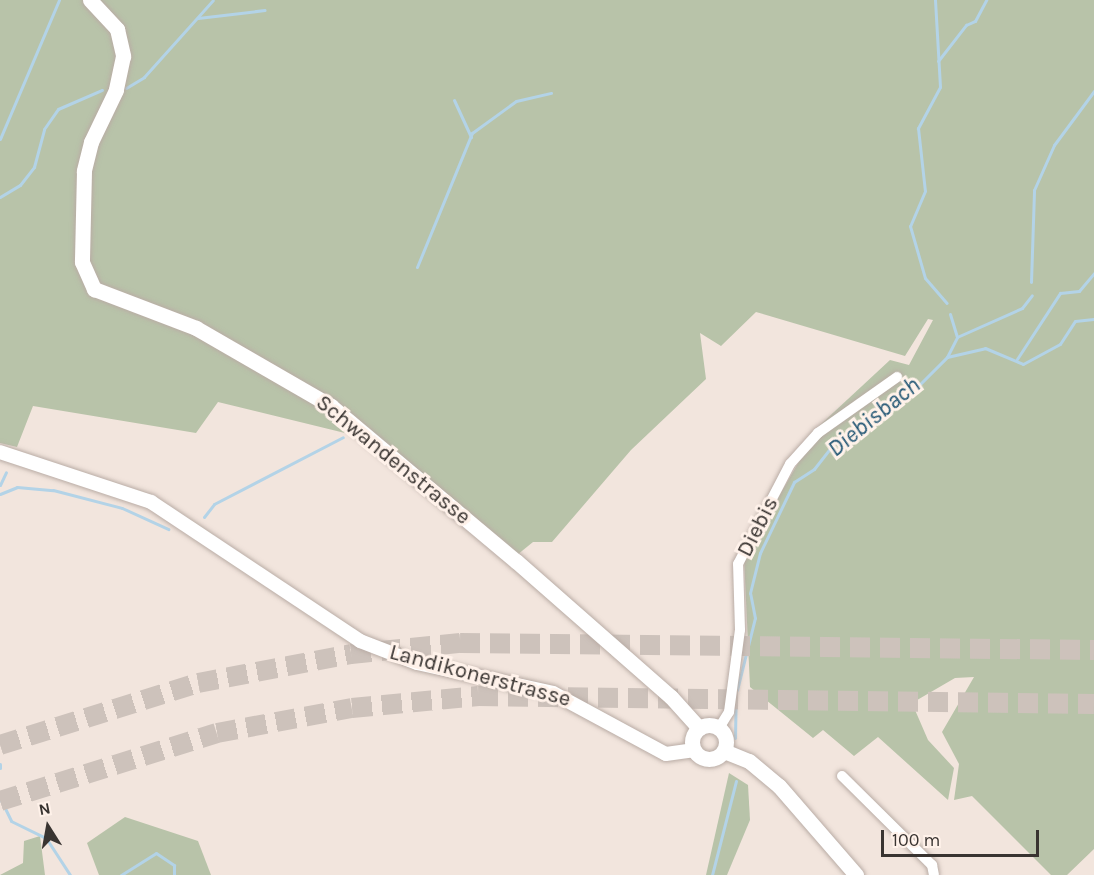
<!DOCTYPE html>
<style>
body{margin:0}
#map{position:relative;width:1094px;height:875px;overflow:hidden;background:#f2e5dd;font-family:Karla,sans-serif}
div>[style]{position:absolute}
.green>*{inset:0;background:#b8c3a9}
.stream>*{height:3px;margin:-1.5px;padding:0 1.5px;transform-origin:1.5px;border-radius:1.5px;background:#b3d3e7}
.motorway-tunnel>*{height:20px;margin-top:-10px;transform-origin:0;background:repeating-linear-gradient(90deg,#cdc2bb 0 20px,transparent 0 30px)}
.roads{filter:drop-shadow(0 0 2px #b9aca5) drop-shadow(0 0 2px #b9aca5)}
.minor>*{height:10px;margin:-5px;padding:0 5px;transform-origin:5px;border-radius:5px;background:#fff}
.tertiary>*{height:14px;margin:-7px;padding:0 7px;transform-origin:7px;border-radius:7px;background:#fff}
.secondary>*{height:15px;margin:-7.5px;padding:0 7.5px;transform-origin:7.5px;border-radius:7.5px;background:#fff}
.secondary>.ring{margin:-7.5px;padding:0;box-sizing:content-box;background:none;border:15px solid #fff;border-radius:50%}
span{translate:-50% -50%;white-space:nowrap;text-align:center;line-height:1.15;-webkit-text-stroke:6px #fff2ea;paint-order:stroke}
.street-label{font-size:22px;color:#393431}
.water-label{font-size:24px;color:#225674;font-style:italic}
.north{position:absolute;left:18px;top:797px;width:60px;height:60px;-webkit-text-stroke:4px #fff2ea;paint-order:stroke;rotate:349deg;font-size:16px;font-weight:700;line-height:24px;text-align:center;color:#393431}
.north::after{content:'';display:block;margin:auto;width:21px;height:27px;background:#393431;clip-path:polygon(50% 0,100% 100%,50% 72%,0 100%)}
.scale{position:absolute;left:881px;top:830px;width:158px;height:27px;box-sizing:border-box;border:3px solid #393431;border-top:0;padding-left:8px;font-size:18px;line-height:21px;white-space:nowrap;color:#393431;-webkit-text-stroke:4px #fff2ea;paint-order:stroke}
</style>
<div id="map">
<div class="green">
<div style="clip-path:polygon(0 0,1094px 0,1094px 849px,1067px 875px,1051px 875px,972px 796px,954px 800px,959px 764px,942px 732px,974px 677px,955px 678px,912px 703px,928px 740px,954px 768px,948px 800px,878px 737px,854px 756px,823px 730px,813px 738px,750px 687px,744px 557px,820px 425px,890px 360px,909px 365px,933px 320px,928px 319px,905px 356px,756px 312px,721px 346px,700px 333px,706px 379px,631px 450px,552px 542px,533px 542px,517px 555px,359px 423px,349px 434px,218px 402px,196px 433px,33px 406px,17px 447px,0 443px)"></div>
<div style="clip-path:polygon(729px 773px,748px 785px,750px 820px,727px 875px,706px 875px)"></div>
<div style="clip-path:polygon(125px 817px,198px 841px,211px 875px,99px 875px,87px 843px)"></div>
<div style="clip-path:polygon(40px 836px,45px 875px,0 875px,23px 863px,24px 841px)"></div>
</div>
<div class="stream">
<div style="left:935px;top:0;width:87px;rotate:86.7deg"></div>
<div style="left:940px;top:87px;width:47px;rotate:118.2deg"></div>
<div style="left:918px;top:128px;width:63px;rotate:83.7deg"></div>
<div style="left:925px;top:191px;width:38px;rotate:113deg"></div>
<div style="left:910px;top:226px;width:54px;rotate:73.9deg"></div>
<div style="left:925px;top:278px;width:33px;rotate:49deg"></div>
<div style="left:198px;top:18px;width:67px;rotate:-6.8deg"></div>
<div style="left:938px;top:61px;width:46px;rotate:-52.1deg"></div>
<div style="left:966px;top:25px;width:10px;rotate:-24deg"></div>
<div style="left:975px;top:21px;width:24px;rotate:-62deg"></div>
<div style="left:126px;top:88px;width:21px;rotate:-31deg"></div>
<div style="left:144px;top:77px;width:103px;rotate:-48.1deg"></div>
<div style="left:454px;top:100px;width:41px;rotate:65.3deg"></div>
<div style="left:0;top:139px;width:151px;rotate:-67deg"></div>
<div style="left:0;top:197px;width:23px;rotate:-31deg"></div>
<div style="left:20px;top:185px;width:23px;rotate:-52deg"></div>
<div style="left:34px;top:167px;width:39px;rotate:-75deg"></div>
<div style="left:44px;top:129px;width:24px;rotate:-55deg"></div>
<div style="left:58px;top:109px;width:48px;rotate:-23.4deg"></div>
<div style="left:417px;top:267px;width:145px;rotate:-67.7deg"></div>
<div style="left:472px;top:133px;width:54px;rotate:-36deg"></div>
<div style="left:516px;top:101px;width:36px;rotate:-13deg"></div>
<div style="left:1031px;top:282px;width:92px;rotate:-88.1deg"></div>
<div style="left:1034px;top:190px;width:49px;rotate:-66deg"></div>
<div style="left:1054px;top:145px;width:67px;rotate:-53.5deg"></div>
<div style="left:957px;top:337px;width:71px;rotate:-24deg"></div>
<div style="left:1022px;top:308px;width:16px;rotate:-52deg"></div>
<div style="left:947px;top:357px;width:22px;rotate:-63deg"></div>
<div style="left:957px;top:337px;width:24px;rotate:-107deg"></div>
<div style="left:1017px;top:359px;width:79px;rotate:-56.9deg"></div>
<div style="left:1060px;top:293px;width:19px;rotate:-6deg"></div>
<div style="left:1079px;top:291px;width:23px;rotate:-50deg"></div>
<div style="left:0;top:485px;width:14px;rotate:-65deg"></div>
<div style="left:0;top:494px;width:18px;rotate:-22deg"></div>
<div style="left:17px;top:487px;width:36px;rotate:5deg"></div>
<div style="left:53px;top:490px;width:71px;rotate:14.6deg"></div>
<div style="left:122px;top:508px;width:51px;rotate:24.5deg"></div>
<div style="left:204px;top:517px;width:16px;rotate:-52deg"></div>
<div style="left:214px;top:504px;width:145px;rotate:-27.4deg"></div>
<div style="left:737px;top:690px;width:74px;rotate:-76deg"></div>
<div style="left:755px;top:618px;width:25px;rotate:-101deg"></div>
<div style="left:750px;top:593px;width:41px;rotate:-76deg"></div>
<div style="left:760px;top:553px;width:79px;rotate:-64.4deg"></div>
<div style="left:794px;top:482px;width:24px;rotate:-33deg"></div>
<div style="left:814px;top:469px;width:37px;rotate:-52deg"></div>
<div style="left:837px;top:440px;width:85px;rotate:-32deg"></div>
<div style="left:909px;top:395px;width:54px;rotate:-45deg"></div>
<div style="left:947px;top:357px;width:39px;rotate:-13deg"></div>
<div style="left:985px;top:348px;width:41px;rotate:22.8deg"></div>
<div style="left:1023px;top:364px;width:42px;rotate:-28.4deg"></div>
<div style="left:1060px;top:344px;width:27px;rotate:-57deg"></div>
<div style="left:1075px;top:321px;width:19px;rotate:-6deg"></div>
<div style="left:735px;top:738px;width:39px;rotate:-89deg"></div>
<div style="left:0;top:764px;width:4px;rotate:90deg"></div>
<div style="left:0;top:798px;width:25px;rotate:64deg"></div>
<div style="left:11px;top:821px;width:39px;rotate:26deg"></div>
<div style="left:46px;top:838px;width:44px;rotate:57deg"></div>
<div style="left:121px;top:875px;width:41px;rotate:-32.2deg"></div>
<div style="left:156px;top:853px;width:22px;rotate:34deg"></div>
<div style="left:174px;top:865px;width:10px;rotate:90deg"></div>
<div style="left:712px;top:875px;width:97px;rotate:-75.7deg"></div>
</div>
<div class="motorway-tunnel">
<div style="left:0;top:745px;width:207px;rotate:-17.4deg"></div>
<div style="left:198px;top:683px;width:156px;rotate:-10.7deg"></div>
<div style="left:351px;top:654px;width:110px;rotate:-5.8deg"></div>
<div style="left:460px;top:643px;width:634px;rotate:0.63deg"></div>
<div style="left:0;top:801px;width:227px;rotate:-17.4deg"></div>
<div style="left:217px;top:733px;width:137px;rotate:-10.5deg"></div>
<div style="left:352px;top:708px;width:127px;rotate:-5.4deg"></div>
<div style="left:478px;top:696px;width:616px;rotate:0.74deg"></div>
</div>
<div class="roads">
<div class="minor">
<div style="left:719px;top:728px;width:19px;rotate:-58deg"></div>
<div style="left:729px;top:712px;width:83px;rotate:-82.4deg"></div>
<div style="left:740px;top:630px;width:66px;rotate:-91.7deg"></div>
<div style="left:738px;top:564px;width:113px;rotate:-62.5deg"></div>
<div style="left:790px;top:464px;width:42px;rotate:-47.9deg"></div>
<div style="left:818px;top:433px;width:97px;rotate:-35.3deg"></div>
<div style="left:842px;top:776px;width:127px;rotate:44.7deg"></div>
<div style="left:932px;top:865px;width:10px;rotate:79deg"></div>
</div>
<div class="tertiary">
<div style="left:0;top:452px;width:159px;rotate:18.3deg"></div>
<div style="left:151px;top:502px;width:251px;rotate:33.6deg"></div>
<div style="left:360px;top:641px;width:61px;rotate:21.1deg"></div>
<div style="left:417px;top:663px;width:139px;rotate:12.4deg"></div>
<div style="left:553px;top:693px;width:128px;rotate:28.4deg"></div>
<div style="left:666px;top:754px;width:27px;rotate:-8deg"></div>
</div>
<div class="secondary">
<div style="left:90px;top:0;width:40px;rotate:47deg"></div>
<div style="left:117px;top:29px;width:28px;rotate:77deg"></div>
<div style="left:123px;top:56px;width:35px;rotate:102deg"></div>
<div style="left:116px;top:90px;width:58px;rotate:115.7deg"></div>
<div style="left:91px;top:142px;width:30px;rotate:104deg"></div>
<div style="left:84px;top:171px;width:91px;rotate:91.3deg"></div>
<div style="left:82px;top:262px;width:30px;rotate:66deg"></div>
<div style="left:94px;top:289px;width:109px;rotate:20.9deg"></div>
<div style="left:196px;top:328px;width:156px;rotate:30deg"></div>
<div style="left:331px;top:406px;width:241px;rotate:40deg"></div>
<div style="left:516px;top:561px;width:206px;rotate:41.3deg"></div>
<div style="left:671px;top:697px;width:42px;rotate:47.9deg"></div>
<div class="ring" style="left:692px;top:725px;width:19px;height:19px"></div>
<div style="left:724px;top:751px;width:27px;rotate:22deg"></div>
<div style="left:749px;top:761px;width:39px;rotate:40deg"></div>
<div style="left:779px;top:786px;width:118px;rotate:49.1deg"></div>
</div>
</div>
<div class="street-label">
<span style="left:393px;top:460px;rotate:39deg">Schwandenstrasse</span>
<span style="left:758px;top:527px;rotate:-63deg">Diebis</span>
<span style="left:480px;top:676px;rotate:15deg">Landikonerstrasse</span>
</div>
<div class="water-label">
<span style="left:874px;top:417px;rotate:-39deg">Diebisbach</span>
</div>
<div class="north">N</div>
<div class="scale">100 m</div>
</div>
